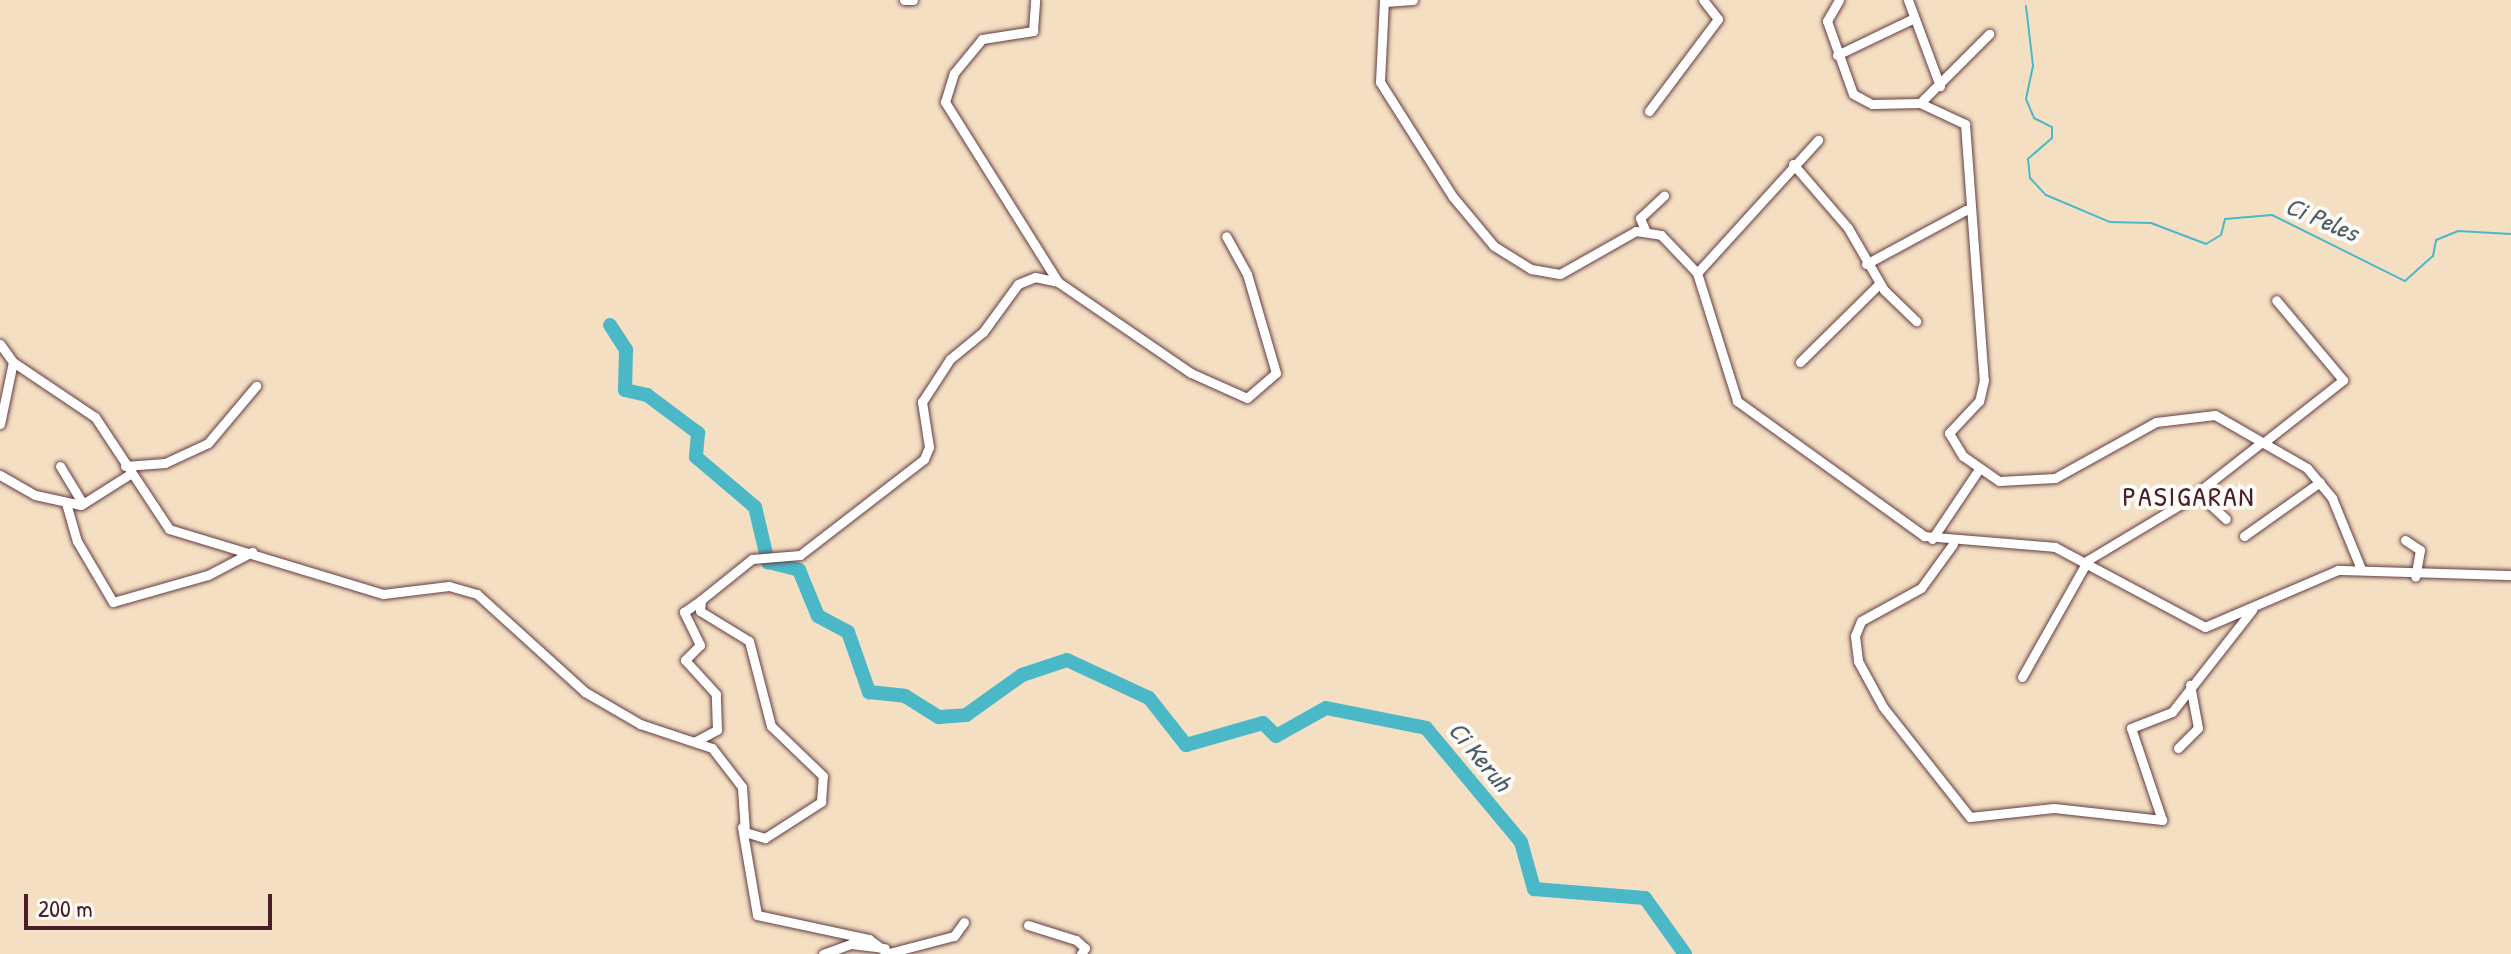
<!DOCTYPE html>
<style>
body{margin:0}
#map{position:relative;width:2511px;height:954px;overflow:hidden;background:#f4dfc3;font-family:"Patrick Hand",sans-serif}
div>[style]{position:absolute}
.stream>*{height:2px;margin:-1px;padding:0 1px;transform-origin:1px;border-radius:1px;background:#4bb8c7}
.river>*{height:14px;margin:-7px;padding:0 7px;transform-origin:7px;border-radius:7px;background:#4bb8c7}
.roads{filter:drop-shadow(0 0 2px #643c42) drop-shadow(0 0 2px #643c42)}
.street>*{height:9px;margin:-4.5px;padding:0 4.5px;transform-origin:4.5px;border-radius:4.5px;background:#fff}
span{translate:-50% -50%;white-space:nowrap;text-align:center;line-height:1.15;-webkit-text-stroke:8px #fdfcf7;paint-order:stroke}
.water-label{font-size:26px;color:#4a5c69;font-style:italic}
.quarter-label{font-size:28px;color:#4a1f2b;letter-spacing:2px}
.scale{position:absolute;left:24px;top:894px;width:248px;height:36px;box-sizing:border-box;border:4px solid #4a1f2b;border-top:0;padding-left:10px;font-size:24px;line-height:28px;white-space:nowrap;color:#4a1f2b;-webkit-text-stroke:6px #fdfcf7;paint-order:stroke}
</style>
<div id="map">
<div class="stream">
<div style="left:2026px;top:6px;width:60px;rotate:83.3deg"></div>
<div style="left:2033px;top:66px;width:34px;rotate:102deg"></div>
<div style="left:2026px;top:99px;width:21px;rotate:67deg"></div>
<div style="left:2034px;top:118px;width:20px;rotate:27deg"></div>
<div style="left:2052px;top:127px;width:11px;rotate:90deg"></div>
<div style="left:2052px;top:138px;width:32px;rotate:139deg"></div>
<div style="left:2028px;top:159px;width:19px;rotate:84deg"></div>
<div style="left:2030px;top:178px;width:23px;rotate:47deg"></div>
<div style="left:2046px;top:195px;width:69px;rotate:22.9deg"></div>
<div style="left:2110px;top:222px;width:41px;rotate:1.4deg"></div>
<div style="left:2151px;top:223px;width:59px;rotate:20.9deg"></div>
<div style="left:2206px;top:244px;width:17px;rotate:-31deg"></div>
<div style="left:2221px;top:235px;width:16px;rotate:-76deg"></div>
<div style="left:2225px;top:219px;width:47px;rotate:-4.9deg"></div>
<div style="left:2272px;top:215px;width:148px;rotate:26.4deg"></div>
<div style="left:2405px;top:281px;width:38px;rotate:-42deg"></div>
<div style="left:2433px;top:256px;width:16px;rotate:-79deg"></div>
<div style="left:2436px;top:240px;width:24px;rotate:-22deg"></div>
<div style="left:2458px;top:231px;width:53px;rotate:3.2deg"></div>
</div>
<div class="river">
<div style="left:610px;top:325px;width:30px;rotate:57deg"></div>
<div style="left:626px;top:350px;width:40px;rotate:91.4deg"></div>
<div style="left:625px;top:390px;width:23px;rotate:13deg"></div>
<div style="left:647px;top:395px;width:64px;rotate:36.7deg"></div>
<div style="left:698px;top:433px;width:24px;rotate:95deg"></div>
<div style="left:696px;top:457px;width:77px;rotate:40.3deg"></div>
<div style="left:755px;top:507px;width:57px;rotate:76.7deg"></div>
<div style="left:768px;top:562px;width:32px;rotate:14deg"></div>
<div style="left:799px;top:570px;width:50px;rotate:67.6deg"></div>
<div style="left:818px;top:616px;width:34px;rotate:28deg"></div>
<div style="left:848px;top:632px;width:64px;rotate:70.7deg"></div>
<div style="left:869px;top:692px;width:36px;rotate:6deg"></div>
<div style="left:905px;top:696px;width:40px;rotate:32deg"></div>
<div style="left:939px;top:717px;width:27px;rotate:-4deg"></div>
<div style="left:966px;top:715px;width:69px;rotate:-35.5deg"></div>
<div style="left:1022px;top:675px;width:47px;rotate:-18.4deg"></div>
<div style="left:1067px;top:660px;width:90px;rotate:24.9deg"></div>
<div style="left:1149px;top:698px;width:60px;rotate:51.8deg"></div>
<div style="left:1186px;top:745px;width:80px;rotate:-15.9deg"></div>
<div style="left:1263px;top:723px;width:18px;rotate:45deg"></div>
<div style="left:1276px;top:736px;width:57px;rotate:-29.2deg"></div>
<div style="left:1326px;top:708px;width:102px;rotate:11.3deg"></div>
<div style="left:1426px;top:728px;width:148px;rotate:50.2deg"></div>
<div style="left:1521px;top:842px;width:49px;rotate:74.5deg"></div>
<div style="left:1534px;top:889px;width:111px;rotate:4.6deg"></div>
<div style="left:1645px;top:898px;width:69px;rotate:54.5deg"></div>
</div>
<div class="roads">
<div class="street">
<div style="left:904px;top:0;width:9px"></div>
<div style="left:1384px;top:0;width:82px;rotate:92.8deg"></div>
<div style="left:1380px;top:82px;width:136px;rotate:57.6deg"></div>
<div style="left:1453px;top:197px;width:64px;rotate:50.1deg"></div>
<div style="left:1494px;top:246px;width:44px;rotate:31.9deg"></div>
<div style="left:1531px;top:269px;width:29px;rotate:10deg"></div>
<div style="left:1560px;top:274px;width:87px;rotate:-29.5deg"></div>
<div style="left:1636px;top:231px;width:25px;rotate:9deg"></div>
<div style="left:1661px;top:235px;width:52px;rotate:46.5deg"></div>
<div style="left:1697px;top:273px;width:134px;rotate:72.6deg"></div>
<div style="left:1737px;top:401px;width:231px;rotate:35.8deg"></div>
<div style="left:1924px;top:536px;width:131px;rotate:4.8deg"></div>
<div style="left:2055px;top:547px;width:170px;rotate:28.1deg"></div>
<div style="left:2205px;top:627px;width:145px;rotate:-23.2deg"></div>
<div style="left:2338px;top:570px;width:173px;rotate:1.7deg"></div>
<div style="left:1839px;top:0;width:24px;rotate:120deg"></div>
<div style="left:1827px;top:21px;width:77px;rotate:70.4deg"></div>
<div style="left:1853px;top:94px;width:21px;rotate:28deg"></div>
<div style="left:1872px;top:104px;width:48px;rotate:-1.2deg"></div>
<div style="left:1920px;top:103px;width:50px;rotate:25deg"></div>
<div style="left:1965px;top:124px;width:257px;rotate:85.8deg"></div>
<div style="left:1984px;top:380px;width:22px;rotate:103deg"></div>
<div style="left:1979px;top:401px;width:44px;rotate:133.2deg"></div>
<div style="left:1949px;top:433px;width:27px;rotate:59deg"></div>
<div style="left:1963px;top:456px;width:44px;rotate:34.8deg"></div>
<div style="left:1999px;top:481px;width:56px;rotate:-3.1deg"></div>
<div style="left:2055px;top:478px;width:115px;rotate:-29deg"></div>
<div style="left:2156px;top:422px;width:59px;rotate:-6.8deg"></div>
<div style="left:2215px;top:415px;width:106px;rotate:29.9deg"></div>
<div style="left:2307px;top:468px;width:39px;rotate:50deg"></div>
<div style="left:2332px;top:498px;width:77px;rotate:67.8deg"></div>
<div style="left:1908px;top:0;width:92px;rotate:69.6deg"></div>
<div style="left:1385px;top:2px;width:28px;rotate:-4deg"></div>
<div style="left:1837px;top:55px;width:83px;rotate:-25.6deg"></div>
<div style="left:1920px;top:103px;width:98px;rotate:-45deg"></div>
<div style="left:1649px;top:111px;width:115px;rotate:-53.1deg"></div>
<div style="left:1718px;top:19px;width:24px;rotate:-128deg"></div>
<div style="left:1793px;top:164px;width:84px;rotate:49.3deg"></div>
<div style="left:1848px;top:228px;width:72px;rotate:59.9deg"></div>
<div style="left:1884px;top:290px;width:45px;rotate:44.1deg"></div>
<div style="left:1645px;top:230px;width:13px;rotate:-113deg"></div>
<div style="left:1640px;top:218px;width:33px;rotate:-43deg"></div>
<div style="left:1866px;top:264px;width:114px;rotate:-28.4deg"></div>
<div style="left:1697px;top:273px;width:180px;rotate:-47.7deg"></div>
<div style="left:1058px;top:282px;width:161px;rotate:34.4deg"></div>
<div style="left:1191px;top:373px;width:61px;rotate:24.1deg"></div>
<div style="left:1247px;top:398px;width:38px;rotate:-41deg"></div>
<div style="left:1276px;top:373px;width:103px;rotate:-106.3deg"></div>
<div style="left:1247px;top:274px;width:43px;rotate:-118.9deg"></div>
<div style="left:0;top:344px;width:22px;rotate:54deg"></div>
<div style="left:13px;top:362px;width:99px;rotate:33.9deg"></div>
<div style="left:95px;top:417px;width:134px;rotate:56.5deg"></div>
<div style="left:169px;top:529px;width:224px;rotate:16.9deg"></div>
<div style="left:383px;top:594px;width:66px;rotate:-6.9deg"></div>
<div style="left:449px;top:586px;width:29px;rotate:16deg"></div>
<div style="left:477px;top:594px;width:146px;rotate:42.2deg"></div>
<div style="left:585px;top:692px;width:64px;rotate:30.2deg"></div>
<div style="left:640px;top:724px;width:76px;rotate:18.4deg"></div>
<div style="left:712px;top:748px;width:49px;rotate:52.4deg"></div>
<div style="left:742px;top:787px;width:45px;rotate:86.2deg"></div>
<div style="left:745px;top:832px;width:21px;rotate:17deg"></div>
<div style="left:765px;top:838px;width:67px;rotate:-32.7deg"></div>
<div style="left:821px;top:802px;width:26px;rotate:-86deg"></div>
<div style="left:823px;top:776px;width:72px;rotate:-136.1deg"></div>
<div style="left:771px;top:726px;width:88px;rotate:-104.5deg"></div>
<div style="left:749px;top:641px;width:57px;rotate:-148.5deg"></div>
<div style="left:700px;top:611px;width:11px;rotate:-85deg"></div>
<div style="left:701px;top:600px;width:65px;rotate:-38.8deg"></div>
<div style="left:752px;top:559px;width:48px;rotate:-4.8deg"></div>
<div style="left:800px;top:555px;width:157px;rotate:-37.7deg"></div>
<div style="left:924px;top:459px;width:13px;rotate:-67deg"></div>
<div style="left:929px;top:447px;width:46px;rotate:-98.8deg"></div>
<div style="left:922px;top:402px;width:51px;rotate:-56.9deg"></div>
<div style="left:950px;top:359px;width:43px;rotate:-39.3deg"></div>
<div style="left:983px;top:332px;width:59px;rotate:-53.9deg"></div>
<div style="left:1018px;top:284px;width:18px;rotate:-22deg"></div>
<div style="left:1035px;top:277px;width:24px;rotate:12deg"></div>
<div style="left:1058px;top:282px;width:213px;rotate:-122.1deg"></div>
<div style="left:945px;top:102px;width:30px;rotate:-73deg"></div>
<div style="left:954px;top:73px;width:44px;rotate:-50.5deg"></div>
<div style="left:982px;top:39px;width:52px;rotate:-8.9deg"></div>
<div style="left:1033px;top:31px;width:31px;rotate:-86deg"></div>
<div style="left:1800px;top:362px;width:111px;rotate:-44.6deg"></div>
<div style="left:0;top:424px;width:63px;rotate:-78.2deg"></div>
<div style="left:2263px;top:443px;width:102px;rotate:-38.2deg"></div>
<div style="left:2343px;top:380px;width:104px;rotate:-129.9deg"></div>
<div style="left:60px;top:466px;width:44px;rotate:58.8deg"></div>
<div style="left:125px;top:466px;width:40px;rotate:-4.3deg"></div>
<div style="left:165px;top:463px;width:47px;rotate:-24.9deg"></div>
<div style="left:208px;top:443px;width:75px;rotate:-49.9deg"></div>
<div style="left:0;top:475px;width:40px;rotate:29.7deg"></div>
<div style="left:35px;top:495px;width:47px;rotate:12.3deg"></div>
<div style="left:81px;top:505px;width:58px;rotate:-32.3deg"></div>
<div style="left:2198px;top:493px;width:38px;rotate:43deg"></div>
<div style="left:66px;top:503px;width:40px;rotate:74deg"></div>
<div style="left:77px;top:541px;width:71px;rotate:59.5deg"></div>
<div style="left:113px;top:602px;width:99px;rotate:-15.9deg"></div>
<div style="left:208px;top:575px;width:50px;rotate:-27.6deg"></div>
<div style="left:2244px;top:536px;width:93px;rotate:-35.4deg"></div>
<div style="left:1932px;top:539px;width:84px;rotate:-56.1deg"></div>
<div style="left:2405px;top:540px;width:18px;rotate:34deg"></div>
<div style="left:2420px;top:550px;width:27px;rotate:100deg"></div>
<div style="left:1953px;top:544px;width:54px;rotate:126deg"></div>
<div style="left:1921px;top:588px;width:68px;rotate:151.2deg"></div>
<div style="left:1861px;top:621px;width:16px;rotate:112deg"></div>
<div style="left:1855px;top:636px;width:25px;rotate:83deg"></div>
<div style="left:1858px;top:661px;width:52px;rotate:61.5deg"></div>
<div style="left:1883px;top:707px;width:140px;rotate:51.7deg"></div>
<div style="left:1970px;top:817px;width:84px;rotate:-6.1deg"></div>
<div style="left:2054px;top:808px;width:109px;rotate:6.3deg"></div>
<div style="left:2162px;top:820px;width:97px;rotate:-108.6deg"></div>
<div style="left:2131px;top:728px;width:44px;rotate:-21.3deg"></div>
<div style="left:2172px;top:712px;width:130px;rotate:-51.9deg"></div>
<div style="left:2022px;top:677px;width:134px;rotate:-60.6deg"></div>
<div style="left:2088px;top:560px;width:117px;rotate:-31deg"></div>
<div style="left:2188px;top:500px;width:94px;rotate:-38.1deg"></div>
<div style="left:696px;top:741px;width:24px;rotate:-28deg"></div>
<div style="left:717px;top:730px;width:36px;rotate:-92deg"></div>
<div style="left:716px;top:694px;width:46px;rotate:-132.4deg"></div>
<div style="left:685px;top:660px;width:21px;rotate:-45deg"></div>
<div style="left:700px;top:645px;width:37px;rotate:-116deg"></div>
<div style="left:684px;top:612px;width:21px;rotate:-35deg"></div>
<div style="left:2178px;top:748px;width:28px;rotate:-45deg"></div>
<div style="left:2198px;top:728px;width:44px;rotate:-100.5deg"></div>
<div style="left:742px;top:827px;width:89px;rotate:80.3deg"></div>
<div style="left:757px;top:915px;width:115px;rotate:12.1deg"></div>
<div style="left:869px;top:939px;width:25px;rotate:37deg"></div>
<div style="left:1028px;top:925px;width:50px;rotate:17.4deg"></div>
<div style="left:1076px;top:940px;width:12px;rotate:42deg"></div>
<div style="left:1085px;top:948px;width:7px;rotate:124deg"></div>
<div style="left:889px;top:953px;width:67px;rotate:-14.7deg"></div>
<div style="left:954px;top:936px;width:17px;rotate:-54deg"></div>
<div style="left:823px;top:954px;width:30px;rotate:-20deg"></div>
<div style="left:851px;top:944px;width:34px;rotate:7deg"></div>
</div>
</div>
<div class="water-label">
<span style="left:2322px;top:219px;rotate:23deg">Ci Peles</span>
<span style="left:1480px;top:756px;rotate:50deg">Ci Keruh</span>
</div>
<div class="quarter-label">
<span style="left:2189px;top:496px">PASIGARAN</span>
</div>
<div class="scale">200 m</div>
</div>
